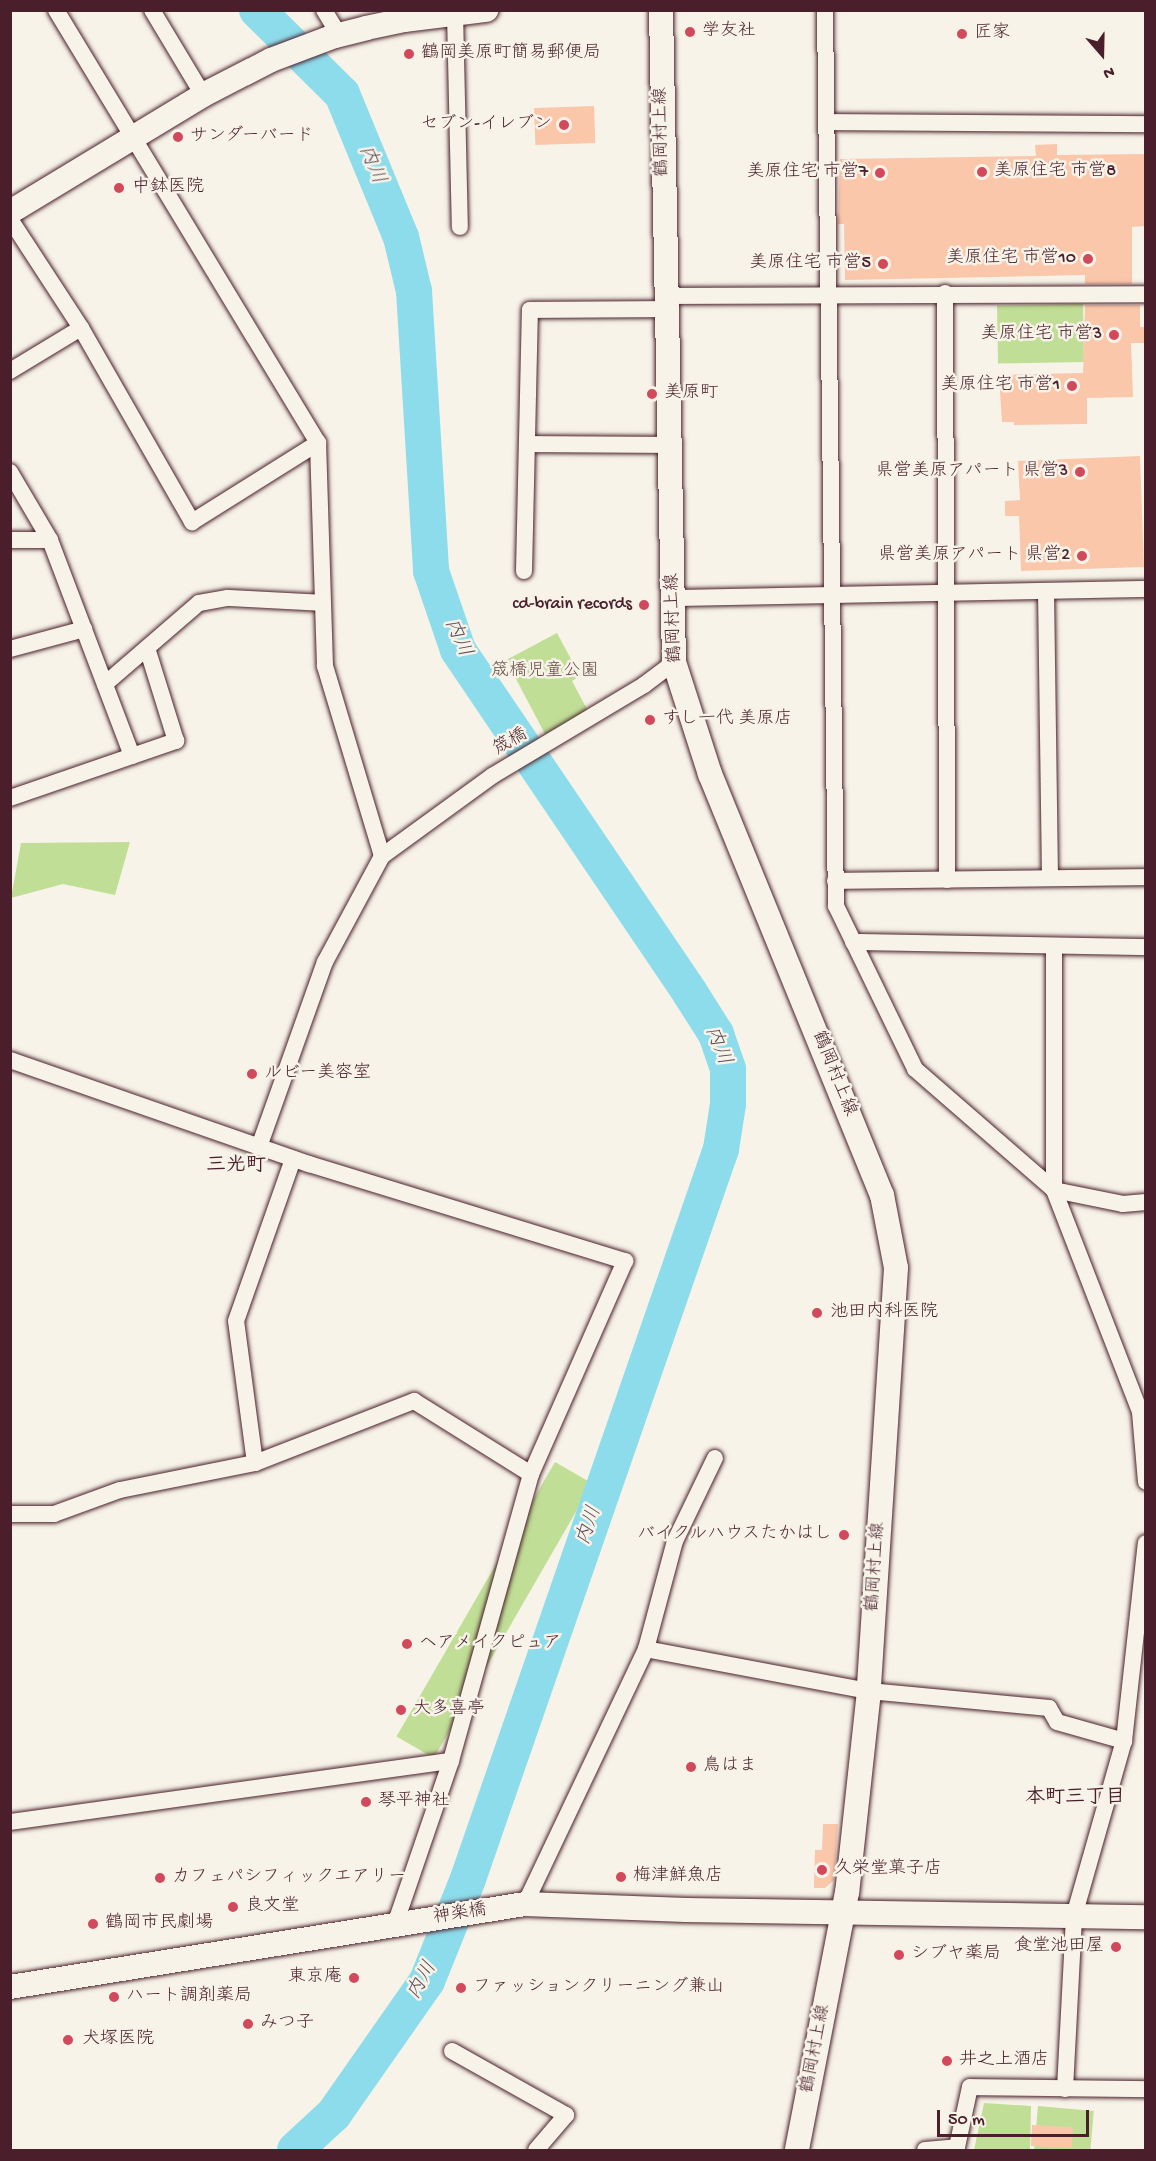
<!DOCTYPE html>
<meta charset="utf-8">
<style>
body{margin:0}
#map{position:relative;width:1156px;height:2161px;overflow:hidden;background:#f7f3e8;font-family:"Gochi Hand","Klee One",sans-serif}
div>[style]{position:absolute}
.green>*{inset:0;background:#c0de96;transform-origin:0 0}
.river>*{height:36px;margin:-18px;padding:0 18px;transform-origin:18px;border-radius:18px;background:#8ddceb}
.building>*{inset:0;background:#fbc7ab;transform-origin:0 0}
.roads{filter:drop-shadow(0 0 2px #4a1f2b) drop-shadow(0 0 2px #4a1f2b)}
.street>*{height:16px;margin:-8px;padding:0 8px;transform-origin:8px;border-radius:8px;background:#f7f3e8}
.secondary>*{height:24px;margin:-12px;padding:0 12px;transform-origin:12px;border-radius:12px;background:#f7f3e8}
.dots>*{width:16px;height:16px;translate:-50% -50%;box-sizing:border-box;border:3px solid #f7f3e8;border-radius:50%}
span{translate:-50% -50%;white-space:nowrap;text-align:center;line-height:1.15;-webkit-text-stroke:5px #f7f3e8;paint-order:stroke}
.poi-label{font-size:18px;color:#4a1f2b}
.left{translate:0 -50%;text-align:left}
.right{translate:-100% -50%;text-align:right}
.street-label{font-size:18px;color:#4a1f2b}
.park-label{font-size:18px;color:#684f46}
.water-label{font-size:20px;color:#5b4e5b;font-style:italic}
.neighbourhood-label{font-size:20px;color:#4a1f2b;font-weight:700}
.frame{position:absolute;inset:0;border:12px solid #4a1f2b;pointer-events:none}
.north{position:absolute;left:1072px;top:24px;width:60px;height:60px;-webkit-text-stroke:4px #f7f3e8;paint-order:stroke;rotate:160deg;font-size:16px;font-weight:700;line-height:24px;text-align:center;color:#4a1f2b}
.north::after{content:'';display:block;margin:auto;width:21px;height:27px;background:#4a1f2b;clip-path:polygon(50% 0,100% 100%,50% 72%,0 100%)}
.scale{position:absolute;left:937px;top:2110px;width:152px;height:27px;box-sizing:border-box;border:3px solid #4a1f2b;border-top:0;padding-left:8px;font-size:18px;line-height:21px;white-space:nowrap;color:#4a1f2b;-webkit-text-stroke:4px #f7f3e8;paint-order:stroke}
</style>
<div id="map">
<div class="green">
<div style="left:1083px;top:304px;width:58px;height:86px;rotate:89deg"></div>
<div style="clip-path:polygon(557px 633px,580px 676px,572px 681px,588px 711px,545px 734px,506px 660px)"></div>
<div style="clip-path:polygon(130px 842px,115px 895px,63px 884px,11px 898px,21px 843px)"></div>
<div style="left:555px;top:1462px;width:43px;height:317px;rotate:30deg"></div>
<div style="clip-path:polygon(984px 2103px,1031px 2106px,1030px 2150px,974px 2150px)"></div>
<div style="left:1038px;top:2106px;width:56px;height:44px;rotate:5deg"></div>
</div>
<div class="river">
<div style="left:257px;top:10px;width:120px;rotate:44.7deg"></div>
<div style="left:342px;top:94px;width:155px;rotate:67.6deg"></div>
<div style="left:401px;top:237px;width:56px;rotate:76.5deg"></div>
<div style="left:414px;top:291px;width:281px;rotate:86.5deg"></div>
<div style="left:431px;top:571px;width:83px;rotate:71.1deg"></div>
<div style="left:458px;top:650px;width:414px;rotate:55.9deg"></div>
<div style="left:690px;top:993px;width:49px;rotate:57.6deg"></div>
<div style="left:716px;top:1034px;width:37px;rotate:71deg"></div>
<div style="left:728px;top:1069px;width:35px;rotate:90deg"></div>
<div style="left:728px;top:1104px;width:46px;rotate:98.8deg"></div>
<div style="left:721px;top:1149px;width:773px;rotate:109.12deg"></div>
<div style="left:468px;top:1879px;width:110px;rotate:111.9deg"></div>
<div style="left:427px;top:1981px;width:162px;rotate:125deg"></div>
<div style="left:334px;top:2114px;width:53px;rotate:137.3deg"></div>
</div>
<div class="building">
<div style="left:594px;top:106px;width:37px;height:60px;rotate:88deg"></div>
<div style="clip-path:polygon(1057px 144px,1057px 155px,1146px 154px,1146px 226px,1132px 227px,1132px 284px,1085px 284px,1085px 275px,845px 280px,844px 224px,838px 224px,840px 159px,1036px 156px,1035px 145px)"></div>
<div style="clip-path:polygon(1085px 305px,1140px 305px,1140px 327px,1146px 327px,1146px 343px,1131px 343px,1133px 397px,1087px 398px,1087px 424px,1014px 425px,1014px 422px,1002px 422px,999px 375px,1083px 373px)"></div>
<div style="clip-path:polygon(1140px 456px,1144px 567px,1021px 571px,1019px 516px,1005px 516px,1005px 501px,1020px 500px,1018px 461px)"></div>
<div style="clip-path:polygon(823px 1824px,838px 1824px,834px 1880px,825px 1888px,814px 1888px,815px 1850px,822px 1850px)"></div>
<div style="left:1032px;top:2125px;width:41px;height:21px;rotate:3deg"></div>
</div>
<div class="roads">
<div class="street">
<div style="left:56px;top:10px;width:506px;rotate:58.82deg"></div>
<div style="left:318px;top:443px;width:223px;rotate:88.2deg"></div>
<div style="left:325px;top:666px;width:198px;rotate:73.3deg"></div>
<div style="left:152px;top:10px;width:99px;rotate:59deg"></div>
<div style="left:324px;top:10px;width:29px;rotate:59deg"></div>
<div style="left:825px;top:10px;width:896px;rotate:89.3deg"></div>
<div style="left:836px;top:906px;width:181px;rotate:64.1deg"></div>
<div style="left:915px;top:1069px;width:184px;rotate:41deg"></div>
<div style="left:1054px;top:1190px;width:70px;rotate:11.5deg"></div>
<div style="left:1123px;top:1204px;width:23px;rotate:-5deg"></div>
<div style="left:455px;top:13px;width:214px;rotate:88.7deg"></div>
<div style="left:826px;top:122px;width:320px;rotate:0.4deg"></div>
<div style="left:10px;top:219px;width:130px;rotate:56.9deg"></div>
<div style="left:81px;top:328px;width:224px;rotate:60.2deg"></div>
<div style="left:192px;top:522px;width:149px;rotate:-32.1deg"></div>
<div style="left:945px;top:293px;width:587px;rotate:89.8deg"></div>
<div style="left:667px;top:296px;width:479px;rotate:-0.2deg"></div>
<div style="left:10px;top:371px;width:83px;rotate:-31.2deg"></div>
<div style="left:527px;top:444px;width:143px;rotate:0.4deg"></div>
<div style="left:10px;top:472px;width:79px;rotate:59.5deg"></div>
<div style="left:50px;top:540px;width:231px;rotate:69.2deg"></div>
<div style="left:10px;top:540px;width:40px"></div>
<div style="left:524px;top:571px;width:261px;rotate:-88.7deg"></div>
<div style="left:530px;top:310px;width:137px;rotate:-0.4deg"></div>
<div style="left:1046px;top:591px;width:287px;rotate:89.2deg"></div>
<div style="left:673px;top:598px;width:473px;rotate:-1.1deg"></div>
<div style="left:10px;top:649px;width:77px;rotate:-15.1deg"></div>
<div style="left:105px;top:684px;width:124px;rotate:-40.8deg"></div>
<div style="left:199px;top:603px;width:29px;rotate:-10deg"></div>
<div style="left:228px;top:598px;width:94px;rotate:3deg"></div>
<div style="left:10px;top:798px;width:176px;rotate:-19deg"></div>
<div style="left:176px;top:741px;width:97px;rotate:-107.3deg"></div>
<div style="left:835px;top:881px;width:311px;rotate:-0.7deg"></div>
<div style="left:853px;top:942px;width:293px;rotate:1deg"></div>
<div style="left:1054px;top:946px;width:244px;rotate:90deg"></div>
<div style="left:1054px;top:1190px;width:238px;rotate:68.8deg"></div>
<div style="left:1140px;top:1412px;width:70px;rotate:85.1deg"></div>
<div style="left:10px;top:1060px;width:317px;rotate:19.2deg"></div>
<div style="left:309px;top:1164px;width:331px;rotate:17.1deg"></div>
<div style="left:625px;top:1261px;width:233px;rotate:113.8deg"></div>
<div style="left:531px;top:1474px;width:298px;rotate:105.6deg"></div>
<div style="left:451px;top:1761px;width:173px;rotate:108.9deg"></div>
<div style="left:259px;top:1147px;width:196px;rotate:-70.4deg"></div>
<div style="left:325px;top:962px;width:120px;rotate:-61.7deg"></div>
<div style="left:382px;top:856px;width:136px;rotate:-36deg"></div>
<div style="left:492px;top:776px;width:177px;rotate:-30.9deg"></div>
<div style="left:644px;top:685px;width:38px;rotate:-37deg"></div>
<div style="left:255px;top:1463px;width:143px;rotate:-97.6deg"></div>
<div style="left:236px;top:1321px;width:172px;rotate:-70.6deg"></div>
<div style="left:10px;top:1514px;width:44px"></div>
<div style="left:54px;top:1514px;width:70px;rotate:-20deg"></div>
<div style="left:120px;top:1490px;width:138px;rotate:-11.3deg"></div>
<div style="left:255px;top:1463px;width:171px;rotate:-21.3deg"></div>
<div style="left:414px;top:1401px;width:138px;rotate:32deg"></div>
<div style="left:646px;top:1649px;width:227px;rotate:10.7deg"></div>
<div style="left:869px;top:1691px;width:181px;rotate:5.4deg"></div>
<div style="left:1049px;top:1708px;width:16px;rotate:60deg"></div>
<div style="left:1057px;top:1722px;width:70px;rotate:15.8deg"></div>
<div style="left:10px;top:1822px;width:445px;rotate:-7.9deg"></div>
<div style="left:525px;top:1904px;width:282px;rotate:-64.6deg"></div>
<div style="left:646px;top:1649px;width:112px;rotate:-75deg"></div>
<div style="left:675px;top:1541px;width:92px;rotate:-64.3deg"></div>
<div style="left:452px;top:2051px;width:131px;rotate:29.3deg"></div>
<div style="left:566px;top:2115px;width:46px;rotate:130.6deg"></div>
<div style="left:1065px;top:2089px;width:173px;rotate:-87deg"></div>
<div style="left:1074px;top:1916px;width:182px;rotate:-74.1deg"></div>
<div style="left:1124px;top:1741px;width:199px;rotate:-83.7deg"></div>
<div style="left:925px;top:2150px;width:32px;rotate:-5deg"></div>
<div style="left:957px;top:2147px;width:61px;rotate:-77.8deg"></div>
<div style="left:970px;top:2087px;width:176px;rotate:0.7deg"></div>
</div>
<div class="secondary">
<div style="left:661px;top:10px;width:652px;rotate:88.86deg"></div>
<div style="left:674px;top:662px;width:118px;rotate:72.2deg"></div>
<div style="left:710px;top:774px;width:455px;rotate:67.8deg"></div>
<div style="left:882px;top:1195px;width:74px;rotate:79.1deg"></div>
<div style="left:896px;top:1268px;width:424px;rotate:93.7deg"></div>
<div style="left:869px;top:1691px;width:202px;rotate:96.2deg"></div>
<div style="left:847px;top:1892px;width:263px;rotate:101deg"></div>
<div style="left:10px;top:212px;width:226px;rotate:-31.2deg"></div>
<div style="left:203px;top:95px;width:76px;rotate:-27.2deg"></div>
<div style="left:271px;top:60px;width:68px;rotate:-20.6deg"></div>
<div style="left:335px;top:36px;width:32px;rotate:-14deg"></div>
<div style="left:366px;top:28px;width:39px;rotate:-12deg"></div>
<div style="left:404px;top:20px;width:83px;rotate:-7deg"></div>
<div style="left:10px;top:1987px;width:522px;rotate:-9.16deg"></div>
<div style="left:525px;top:1904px;width:161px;rotate:2.1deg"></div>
<div style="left:686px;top:1910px;width:460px;rotate:0.9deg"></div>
</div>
</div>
<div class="dots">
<div style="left:690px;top:32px;background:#d1495b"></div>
<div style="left:962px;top:34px;background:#d1495b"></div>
<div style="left:409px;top:54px;background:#d1495b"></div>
<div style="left:564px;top:125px;background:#d1495b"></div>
<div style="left:178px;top:137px;background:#d1495b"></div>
<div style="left:982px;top:172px;background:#d1495b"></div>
<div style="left:880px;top:173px;background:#d1495b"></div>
<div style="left:119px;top:188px;background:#d1495b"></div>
<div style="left:1088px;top:259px;background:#d1495b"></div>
<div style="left:883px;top:264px;background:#d1495b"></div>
<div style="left:1114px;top:335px;background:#d1495b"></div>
<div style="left:1072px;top:386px;background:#d1495b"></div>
<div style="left:652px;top:394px;background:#d1495b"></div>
<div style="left:1080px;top:472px;background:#d1495b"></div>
<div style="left:1082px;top:556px;background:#d1495b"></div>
<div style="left:644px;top:605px;background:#d1495b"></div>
<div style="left:650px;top:720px;background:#d1495b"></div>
<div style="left:252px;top:1074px;background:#d1495b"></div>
<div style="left:817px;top:1313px;background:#d1495b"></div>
<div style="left:844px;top:1535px;background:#d1495b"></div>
<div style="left:407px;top:1644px;background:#d1495b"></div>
<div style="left:401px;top:1710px;background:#d1495b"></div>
<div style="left:691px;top:1767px;background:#d1495b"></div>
<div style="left:366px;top:1802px;background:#d1495b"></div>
<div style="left:822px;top:1870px;background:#d1495b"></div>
<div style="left:621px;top:1877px;background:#d1495b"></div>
<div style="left:160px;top:1878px;background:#d1495b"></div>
<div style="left:233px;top:1907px;background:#d1495b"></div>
<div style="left:93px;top:1924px;background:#d1495b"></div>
<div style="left:1116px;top:1947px;background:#d1495b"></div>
<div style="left:899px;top:1955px;background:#d1495b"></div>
<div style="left:354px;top:1978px;background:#d1495b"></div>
<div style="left:461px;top:1988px;background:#d1495b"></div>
<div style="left:114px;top:1997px;background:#d1495b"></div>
<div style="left:248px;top:2024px;background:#d1495b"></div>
<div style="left:68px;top:2040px;background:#d1495b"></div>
<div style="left:947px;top:2061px;background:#d1495b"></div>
</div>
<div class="poi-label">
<span class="left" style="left:702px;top:32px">学友社</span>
<span class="left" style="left:974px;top:34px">匠家</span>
<span class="left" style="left:421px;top:54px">鶴岡美原町簡易郵便局</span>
<span class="right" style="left:552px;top:125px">セブン-イレブン</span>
<span class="left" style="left:190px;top:137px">サンダーバード</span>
<span class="left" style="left:994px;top:172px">美原住宅 市営8</span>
<span class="right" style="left:868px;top:173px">美原住宅 市営7</span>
<span class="left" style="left:132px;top:188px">中鉢医院</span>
<span class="right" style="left:1076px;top:259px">美原住宅 市営10</span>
<span class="right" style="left:871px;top:264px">美原住宅 市営5</span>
<span class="right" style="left:1102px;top:335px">美原住宅 市営3</span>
<span class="right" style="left:1060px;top:386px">美原住宅 市営1</span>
<span class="left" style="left:664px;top:394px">美原町</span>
<span class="right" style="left:1068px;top:472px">県営美原アパート 県営3</span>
<span class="right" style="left:1070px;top:556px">県営美原アパート 県営2</span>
<span class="right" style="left:632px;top:605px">cd-brain records</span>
<span class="left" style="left:662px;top:720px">すし一代 美原店</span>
<span class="left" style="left:264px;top:1074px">ルビー美容室</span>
<span class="left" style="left:830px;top:1313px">池田内科医院</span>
<span class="right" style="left:832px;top:1535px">バイクルハウスたかはし</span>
<span class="left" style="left:419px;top:1644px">ヘアメイクピュア</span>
<span class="left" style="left:413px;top:1710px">大多喜亭</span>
<span class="left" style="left:703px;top:1767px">鳥はま</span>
<span class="left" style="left:378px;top:1802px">琴平神社</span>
<span class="left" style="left:834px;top:1870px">久栄堂菓子店</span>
<span class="left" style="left:633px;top:1877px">梅津鮮魚店</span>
<span class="left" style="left:172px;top:1878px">カフェパシフィックエアリー</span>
<span class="left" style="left:245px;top:1907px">良文堂</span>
<span class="left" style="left:105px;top:1924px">鶴岡市民劇場</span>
<span class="right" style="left:1104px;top:1947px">食堂池田屋</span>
<span class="left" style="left:911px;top:1955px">シブヤ薬局</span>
<span class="right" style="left:342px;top:1978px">東京庵</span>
<span class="left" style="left:473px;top:1988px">ファッションクリーニング兼山</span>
<span class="left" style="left:126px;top:1997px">ハート調剤薬局</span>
<span class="left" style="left:260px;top:2024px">みつ子</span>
<span class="left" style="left:82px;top:2040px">犬塚医院</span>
<span class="left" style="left:959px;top:2061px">井之上酒店</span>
</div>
<div class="street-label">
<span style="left:663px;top:132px;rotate:-91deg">鶴岡村上線</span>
<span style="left:675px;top:618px;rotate:-92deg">鶴岡村上線</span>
<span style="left:511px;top:743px;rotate:-30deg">筬橋</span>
<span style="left:833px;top:1074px;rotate:68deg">鶴岡村上線</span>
<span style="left:877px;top:1567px;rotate:-86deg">鶴岡村上線</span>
<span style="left:460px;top:1915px;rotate:-9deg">神楽橋</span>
<span style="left:817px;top:2049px;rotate:-79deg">鶴岡村上線</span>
</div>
<div class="park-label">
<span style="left:545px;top:672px">筬橋児童公園</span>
</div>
<div class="water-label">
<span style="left:371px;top:165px;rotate:68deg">内川</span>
<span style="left:457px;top:638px;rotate:66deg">内川</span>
<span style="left:717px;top:1046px;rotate:69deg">内川</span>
<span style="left:590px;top:1526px;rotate:-71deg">内川</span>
<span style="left:423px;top:1981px;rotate:-61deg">内川</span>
</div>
<div class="neighbourhood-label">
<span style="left:236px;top:1166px">三光町</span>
<span style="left:1075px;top:1798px">本町三丁目</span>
</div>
<div class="frame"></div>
<div class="north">N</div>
<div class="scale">50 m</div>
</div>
